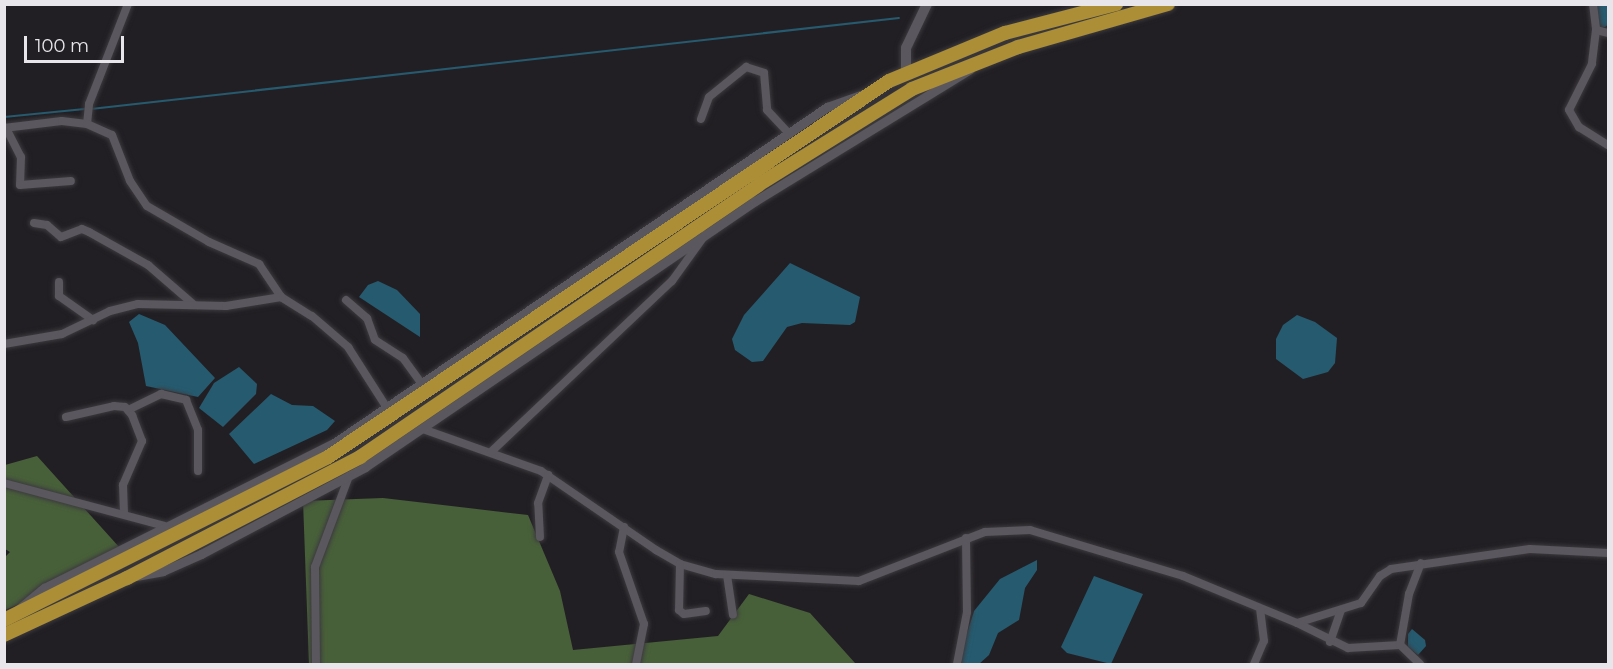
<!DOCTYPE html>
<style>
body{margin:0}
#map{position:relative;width:1613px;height:669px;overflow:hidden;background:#221f24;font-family:Montserrat,sans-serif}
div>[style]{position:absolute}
.forest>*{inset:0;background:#48603a}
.water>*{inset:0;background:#265b6f}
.stream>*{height:2px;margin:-1px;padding:0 1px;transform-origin:1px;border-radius:1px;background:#265b6f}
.roads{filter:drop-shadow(0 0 2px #3c3a3e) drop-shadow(0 0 2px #3c3a3e)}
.minor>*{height:8px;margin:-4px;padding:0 4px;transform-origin:4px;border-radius:4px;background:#5b575e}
.tertiary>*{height:9px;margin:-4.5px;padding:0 4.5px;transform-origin:4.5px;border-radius:4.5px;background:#5b575e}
.secondary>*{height:10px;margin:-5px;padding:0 5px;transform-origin:5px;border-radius:5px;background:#5b575e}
.trunk>*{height:14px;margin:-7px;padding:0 7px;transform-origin:7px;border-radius:7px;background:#ab8e36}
span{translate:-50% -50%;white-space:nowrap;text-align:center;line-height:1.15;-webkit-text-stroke:5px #221f24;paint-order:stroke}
.frame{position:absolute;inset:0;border:6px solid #e8e6ea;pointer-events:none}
.scale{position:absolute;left:24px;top:36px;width:100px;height:27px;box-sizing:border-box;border:3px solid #e8e6ea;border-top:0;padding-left:8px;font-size:18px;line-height:21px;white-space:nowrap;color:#e8e6ea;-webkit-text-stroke:4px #221f24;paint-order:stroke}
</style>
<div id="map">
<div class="forest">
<div style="clip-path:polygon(37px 456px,129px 558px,5px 610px,5px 557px,10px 552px,5px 549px,5px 465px)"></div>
<div style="clip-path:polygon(383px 498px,528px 515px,560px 591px,573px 650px,718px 636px,749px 594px,810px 613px,855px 663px,309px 664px,303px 501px)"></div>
</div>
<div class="water">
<div style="clip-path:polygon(1594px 5px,1608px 5px,1608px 25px,1605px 27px,1598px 28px)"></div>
<div style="clip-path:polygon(790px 263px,860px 297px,855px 322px,850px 325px,802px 323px,787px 327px,763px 361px,752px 362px,735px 350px,732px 339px,744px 315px)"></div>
<div style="clip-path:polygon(378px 281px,397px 290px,420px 314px,420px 337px,359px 297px,368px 285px)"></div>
<div style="clip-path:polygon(139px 314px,165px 325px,215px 378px,198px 397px,146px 386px,138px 343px,129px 322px)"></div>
<div style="clip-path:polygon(1297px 315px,1315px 322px,1337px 338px,1335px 363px,1328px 372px,1303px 379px,1276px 359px,1276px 339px,1283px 325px)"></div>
<div style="clip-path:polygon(239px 367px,257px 384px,256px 394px,223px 427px,199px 408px,214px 383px)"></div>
<div style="clip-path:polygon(271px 394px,292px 405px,313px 406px,335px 421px,327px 430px,254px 464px,229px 434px)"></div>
<div style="clip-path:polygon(1037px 560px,1037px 570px,1025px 588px,1019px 620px,998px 633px,989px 655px,979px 664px,962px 664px,961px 652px,974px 611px,1000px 579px)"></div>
<div style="clip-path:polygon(1094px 576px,1143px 594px,1111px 664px,1067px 653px,1061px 647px)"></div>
<div style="clip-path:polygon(1412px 629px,1425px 640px,1426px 646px,1418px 655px,1408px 647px,1408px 634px)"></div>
</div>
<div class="stream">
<div style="left:91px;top:109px;width:813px;rotate:-6.43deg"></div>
<div style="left:4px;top:117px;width:81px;rotate:-5.6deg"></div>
</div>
<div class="roads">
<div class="minor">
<div style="left:1593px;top:4px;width:26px;rotate:83deg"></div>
<div style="left:1596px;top:30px;width:34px;rotate:97deg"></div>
<div style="left:1592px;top:64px;width:51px;rotate:116.6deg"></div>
<div style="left:1569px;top:110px;width:20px;rotate:60deg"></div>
<div style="left:1579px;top:127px;width:34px;rotate:32deg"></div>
<div style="left:1596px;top:30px;width:12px;rotate:14deg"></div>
<div style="left:701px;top:119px;width:23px;rotate:-70deg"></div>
<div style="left:709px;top:97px;width:48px;rotate:-39deg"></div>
<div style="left:746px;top:67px;width:19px;rotate:18deg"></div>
<div style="left:764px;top:73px;width:37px;rotate:85deg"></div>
<div style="left:767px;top:110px;width:33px;rotate:47deg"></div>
<div style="left:87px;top:124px;width:20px;rotate:-84deg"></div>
<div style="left:89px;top:104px;width:107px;rotate:-68.7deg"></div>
<div style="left:4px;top:128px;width:58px;rotate:-6.9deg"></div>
<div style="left:62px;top:121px;width:25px;rotate:7deg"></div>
<div style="left:87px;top:124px;width:27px;rotate:24deg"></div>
<div style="left:112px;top:135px;width:49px;rotate:68.6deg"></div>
<div style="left:130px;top:181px;width:30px;rotate:56deg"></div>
<div style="left:147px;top:206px;width:72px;rotate:30.1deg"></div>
<div style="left:209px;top:242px;width:55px;rotate:23.7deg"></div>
<div style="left:259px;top:264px;width:40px;rotate:56deg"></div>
<div style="left:281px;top:297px;width:36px;rotate:32deg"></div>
<div style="left:312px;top:316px;width:48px;rotate:40.7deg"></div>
<div style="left:348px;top:347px;width:72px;rotate:57.4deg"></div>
<div style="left:6px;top:128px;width:33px;rotate:63deg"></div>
<div style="left:21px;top:157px;width:28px;rotate:92deg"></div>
<div style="left:20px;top:185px;width:51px;rotate:-4.5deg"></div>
<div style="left:34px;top:223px;width:13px;rotate:9deg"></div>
<div style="left:47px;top:225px;width:18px;rotate:41deg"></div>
<div style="left:61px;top:237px;width:22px;rotate:-21deg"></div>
<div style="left:82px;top:229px;width:8px;rotate:23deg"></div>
<div style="left:89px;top:232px;width:68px;rotate:29.2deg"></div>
<div style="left:148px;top:265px;width:60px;rotate:40.9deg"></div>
<div style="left:59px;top:282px;width:14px;rotate:90deg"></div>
<div style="left:59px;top:296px;width:42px;rotate:35.2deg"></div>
<div style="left:346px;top:300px;width:28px;rotate:41deg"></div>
<div style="left:367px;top:318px;width:23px;rotate:70deg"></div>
<div style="left:375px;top:340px;width:33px;rotate:33deg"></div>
<div style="left:403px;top:358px;width:32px;rotate:54deg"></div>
<div style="left:4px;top:344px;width:59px;rotate:-9.8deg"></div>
<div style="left:62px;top:334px;width:53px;rotate:-25.6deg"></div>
<div style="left:110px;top:311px;width:29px;rotate:-14deg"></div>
<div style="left:138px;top:304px;width:88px;rotate:1.3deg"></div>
<div style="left:226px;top:306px;width:56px;rotate:-9.3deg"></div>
<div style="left:128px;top:410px;width:37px;rotate:-26deg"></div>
<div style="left:161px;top:394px;width:26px;rotate:13deg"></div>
<div style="left:186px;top:400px;width:32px;rotate:68deg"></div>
<div style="left:198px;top:430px;width:41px;rotate:90deg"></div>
<div style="left:66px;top:417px;width:49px;rotate:-12.9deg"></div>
<div style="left:114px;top:406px;width:11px;rotate:5deg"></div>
<div style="left:125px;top:407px;width:11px;rotate:49deg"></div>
<div style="left:132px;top:415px;width:28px;rotate:69deg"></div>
<div style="left:142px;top:441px;width:48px;rotate:113.4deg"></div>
<div style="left:123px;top:485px;width:29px;rotate:88deg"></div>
<div style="left:423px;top:429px;width:125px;rotate:19.6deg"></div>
<div style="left:541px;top:471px;width:140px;rotate:34.5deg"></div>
<div style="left:656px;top:550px;width:28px;rotate:30deg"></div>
<div style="left:680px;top:564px;width:37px;rotate:16deg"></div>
<div style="left:716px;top:574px;width:143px;rotate:2.8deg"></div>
<div style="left:859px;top:581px;width:135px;rotate:-21.3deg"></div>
<div style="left:985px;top:532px;width:45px;rotate:-2.5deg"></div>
<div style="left:1030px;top:530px;width:160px;rotate:16.7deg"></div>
<div style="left:1183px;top:576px;width:123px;rotate:22.4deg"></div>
<div style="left:1297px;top:623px;width:67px;rotate:-17.4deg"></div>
<div style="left:1361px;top:603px;width:33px;rotate:-55deg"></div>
<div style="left:1380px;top:576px;width:13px;rotate:-32deg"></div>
<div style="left:1391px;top:569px;width:140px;rotate:-8.2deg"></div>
<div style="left:1530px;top:549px;width:78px;rotate:2.9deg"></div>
<div style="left:492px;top:451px;width:248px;rotate:-43.4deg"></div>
<div style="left:672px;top:281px;width:57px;rotate:-54.3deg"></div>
<div style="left:4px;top:483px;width:166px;rotate:15deg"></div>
<div style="left:624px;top:527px;width:25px;rotate:101deg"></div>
<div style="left:619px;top:552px;width:76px;rotate:70.9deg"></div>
<div style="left:644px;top:624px;width:41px;rotate:101.3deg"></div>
<div style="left:540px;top:537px;width:34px;rotate:-93deg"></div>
<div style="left:538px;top:503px;width:30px;rotate:-70deg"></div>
<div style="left:680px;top:564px;width:46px;rotate:91.2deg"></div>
<div style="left:679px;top:610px;width:6px;rotate:39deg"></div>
<div style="left:684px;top:614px;width:22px;rotate:-8deg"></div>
<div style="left:727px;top:575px;width:40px;rotate:81.5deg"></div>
<div style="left:1297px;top:623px;width:57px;rotate:26.1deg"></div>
<div style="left:1348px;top:648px;width:52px;rotate:-3.3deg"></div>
<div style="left:1330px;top:642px;width:34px;rotate:-71deg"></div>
<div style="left:316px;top:664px;width:97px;rotate:-90.6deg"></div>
<div style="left:315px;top:567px;width:97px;rotate:-69.5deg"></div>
<div style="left:957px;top:664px;width:53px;rotate:-79.1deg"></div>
<div style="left:967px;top:612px;width:74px;rotate:-90.8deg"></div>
<div style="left:1254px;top:664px;width:25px;rotate:-67deg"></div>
<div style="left:1264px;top:641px;width:31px;rotate:-97deg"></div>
<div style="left:1420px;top:664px;width:28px;rotate:-136deg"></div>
<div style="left:1400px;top:645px;width:52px;rotate:-80deg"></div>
<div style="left:1409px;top:594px;width:33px;rotate:-69deg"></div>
</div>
<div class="tertiary">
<div style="left:136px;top:576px;width:27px;rotate:-10deg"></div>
<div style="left:163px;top:571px;width:42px;rotate:-24.1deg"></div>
<div style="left:201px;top:554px;width:186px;rotate:-27.9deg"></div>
<div style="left:365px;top:467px;width:472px;rotate:-34.3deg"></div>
<div style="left:755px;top:201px;width:252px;rotate:-31.5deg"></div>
<div style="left:15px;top:612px;width:38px;rotate:-40deg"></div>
<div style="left:44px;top:588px;width:324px;rotate:-26.6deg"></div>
<div style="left:334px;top:443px;width:597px;rotate:-34.28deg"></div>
<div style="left:827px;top:107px;width:41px;rotate:-19.7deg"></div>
</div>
<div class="secondary">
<div style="left:906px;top:73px;width:25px;rotate:-90deg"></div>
<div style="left:906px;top:48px;width:49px;rotate:-64.5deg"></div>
</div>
<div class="trunk">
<div style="left:4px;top:620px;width:363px;rotate:-26.7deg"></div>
<div style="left:328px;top:457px;width:675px;rotate:-33.83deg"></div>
<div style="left:889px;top:81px;width:126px;rotate:-22.5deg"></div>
<div style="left:1005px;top:33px;width:115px;rotate:-14.6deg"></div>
<div style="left:4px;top:635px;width:136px;rotate:-24.9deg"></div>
<div style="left:127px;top:578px;width:263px;rotate:-27.4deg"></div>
<div style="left:360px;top:457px;width:482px;rotate:-34.3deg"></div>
<div style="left:758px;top:185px;width:181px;rotate:-31.9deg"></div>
<div style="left:912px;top:89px;width:114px;rotate:-21.6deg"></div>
<div style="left:1018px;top:47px;width:156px;rotate:-16deg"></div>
</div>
</div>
<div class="frame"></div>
<div class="scale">100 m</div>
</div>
